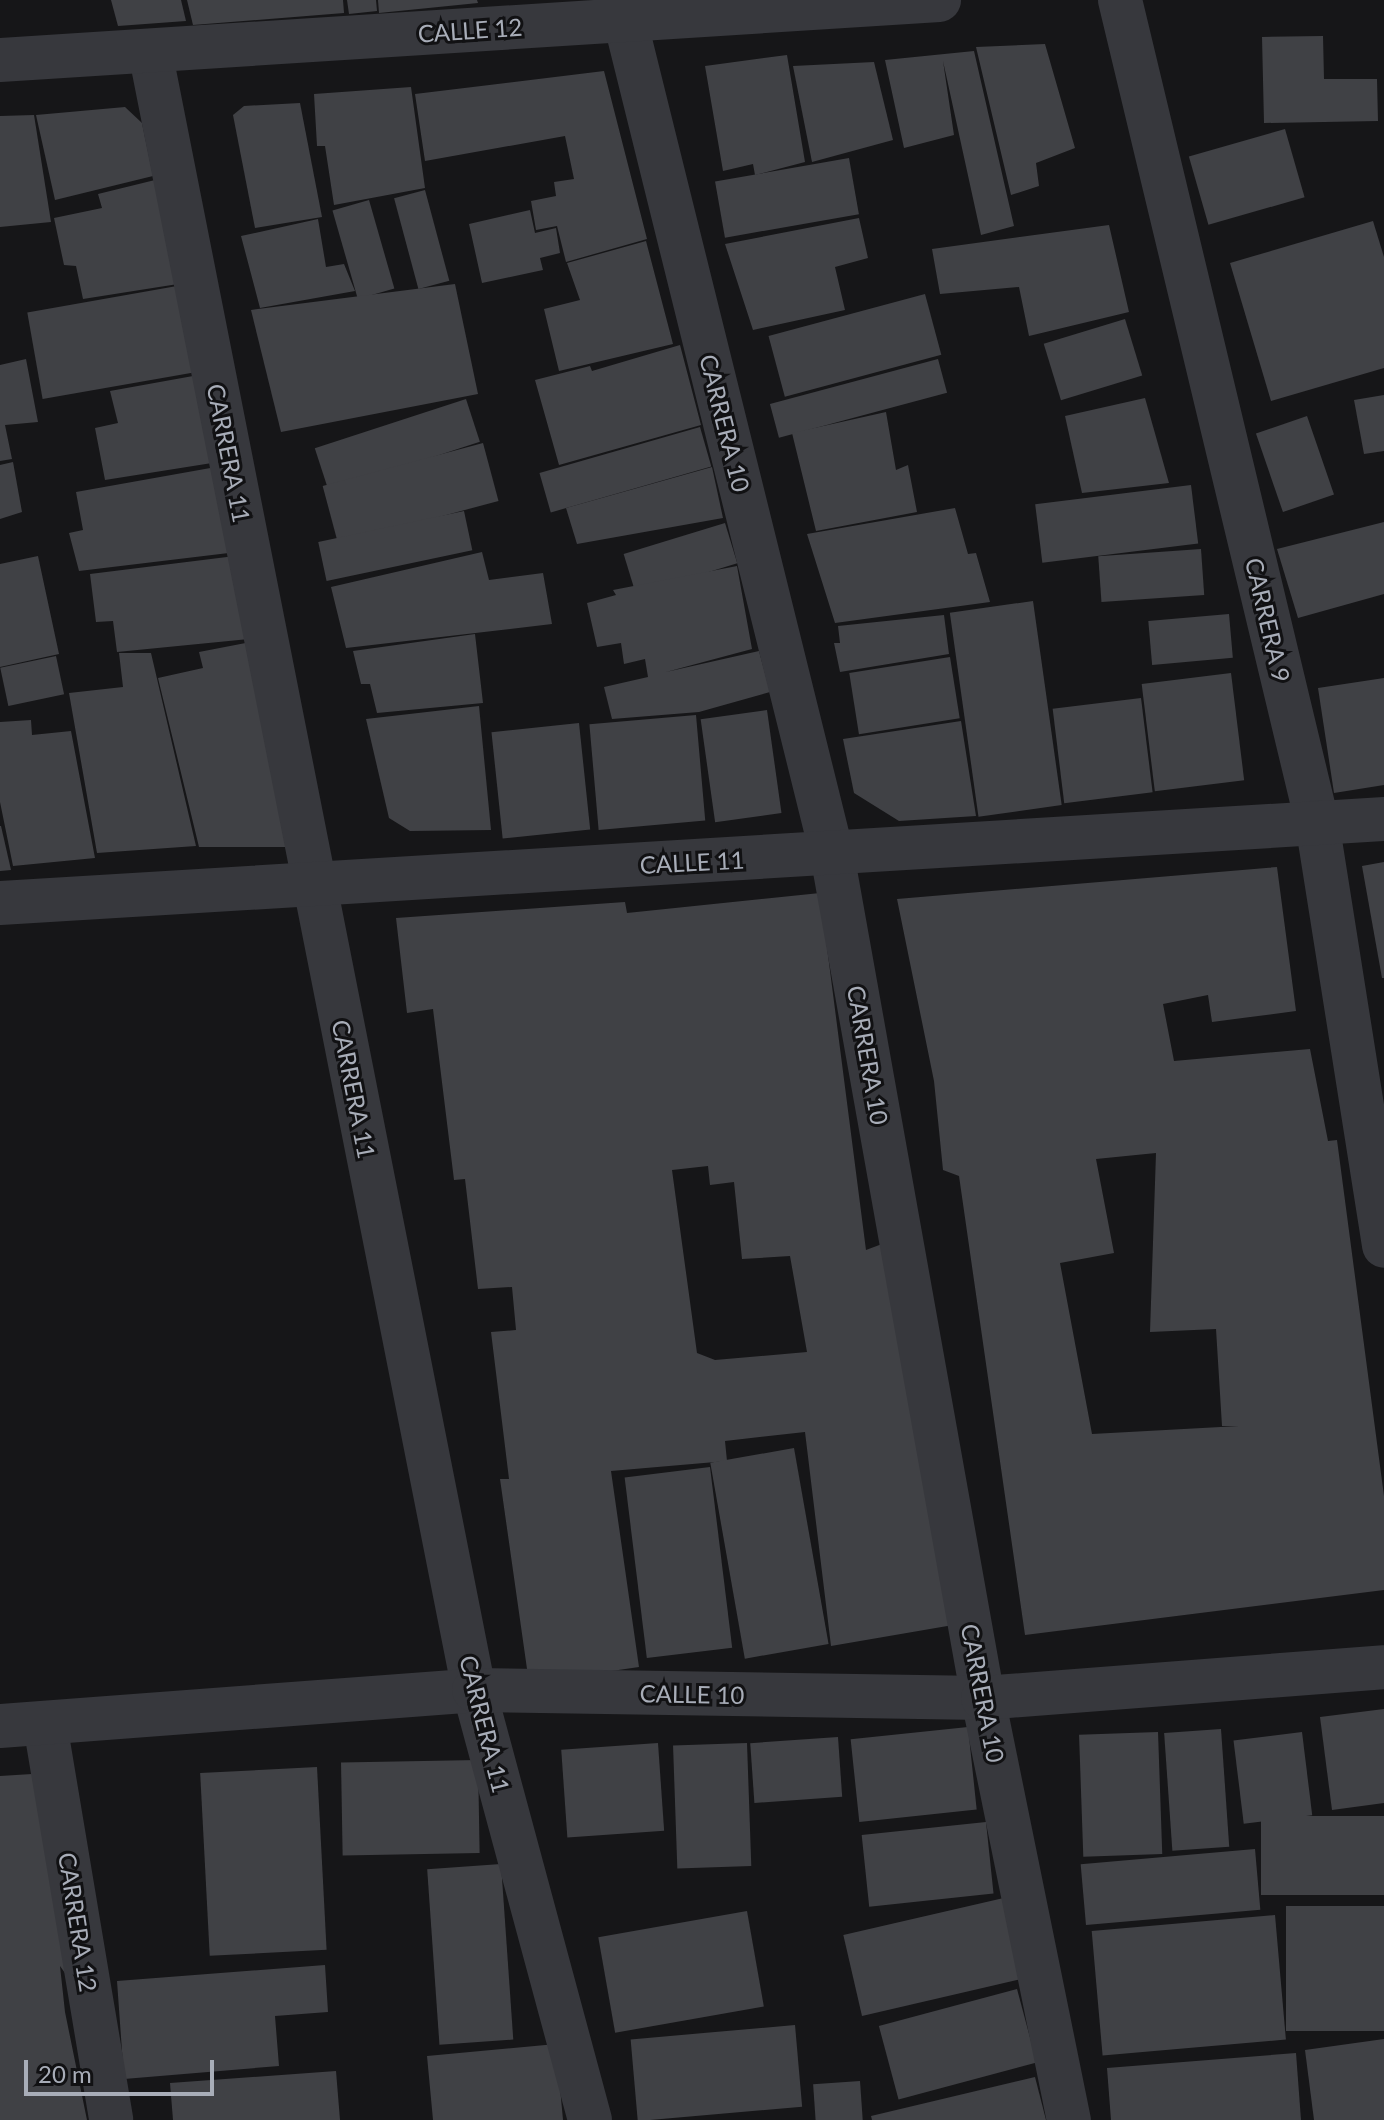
<!DOCTYPE html>
<style>
body{margin:0}
#map{position:relative;width:1384px;height:2120px;overflow:hidden;background:#161618;font-family:Lato,sans-serif}
div>[style]{position:absolute}
.building>*{inset:0;background:#404145;transform-origin:0 0}
.minor>*{height:44px;margin:-22px;padding:0 22px;transform-origin:22px;border-radius:22px;background:#37383d}
span{translate:-50% -50%;white-space:nowrap;text-align:center;line-height:1.15;-webkit-text-stroke:6px #111113;paint-order:stroke}
.street-label{font-size:24px;color:#a8adb8}
.scale{position:absolute;left:24px;top:2060px;width:190px;height:36px;box-sizing:border-box;border:4px solid #a8adb8;border-top:0;padding-left:10px;font-size:24px;line-height:28px;white-space:nowrap;color:#a8adb8;-webkit-text-stroke:6px #111113;paint-order:stroke}
</style>
<div id="map">
<div class="building">
<div style="clip-path:polygon(111px 0,181px 0,186px 21px,118px 26px)"></div>
<div style="clip-path:polygon(187px 0,343px 0,344px 13px,193px 25px)"></div>
<div style="clip-path:polygon(347px 0,376px 0,377px 11px,349px 14px)"></div>
<div style="clip-path:polygon(378px 0,477px 0,478px 3px,379px 13px)"></div>
<div style="clip-path:polygon(1323px 36px,1324px 79px,1377px 79px,1378px 121px,1264px 123px,1262px 37px)"></div>
<div style="clip-path:polygon(1045px 44px,1075px 148px,1036px 163px,1039px 186px,1011px 195px,976px 47px)"></div>
<div style="clip-path:polygon(974px 51px,1014px 226px,981px 235px,943px 61px,954px 135px,904px 148px,885px 60px)"></div>
<div style="clip-path:polygon(787px 55px,805px 162px,755px 175px,753px 164px,723px 171px,705px 66px)"></div>
<div style="clip-path:polygon(874px 62px,893px 140px,812px 162px,793px 66px)"></div>
<div style="clip-path:polygon(604px 71px,647px 239px,566px 262px,557px 226px,536px 230px,531px 201px,556px 196px,554px 182px,574px 179px,565px 136px,425px 161px,415px 94px)"></div>
<div style="clip-path:polygon(411px 87px,425px 188px,334px 205px,325px 146px,317px 146px,314px 94px)"></div>
<div style="clip-path:polygon(300px 103px,322px 217px,255px 228px,233px 115px,244px 106px)"></div>
<div style="clip-path:polygon(125px 107px,142px 123px,153px 176px,55px 200px,36px 115px)"></div>
<div style="clip-path:polygon(34px 115px,51px 222px,0 227px,0 116px)"></div>
<div style="left:1285px;top:129px;width:71px;height:100px;rotate:74deg"></div>
<div style="left:849px;top:158px;width:57px;height:136px;rotate:80deg"></div>
<div style="clip-path:polygon(155px 180px,178px 284px,83px 299px,76px 266px,64px 265px,54px 218px,102px 208px,98px 194px)"></div>
<div style="left:425px;top:190px;width:94px;height:32px;rotate:75deg"></div>
<div style="left:369px;top:200px;width:92px;height:38px;rotate:74deg"></div>
<div style="clip-path:polygon(530px 210px,535px 233px,556px 228px,560px 253px,540px 258px,543px 270px,482px 283px,469px 224px)"></div>
<div style="clip-path:polygon(859px 218px,868px 258px,835px 267px,845px 310px,753px 330px,725px 244px)"></div>
<div style="clip-path:polygon(318px 219px,326px 267px,344px 264px,355px 291px,260px 308px,241px 236px)"></div>
<div style="clip-path:polygon(1373px 221px,1384px 257px,1384px 368px,1271px 401px,1230px 263px)"></div>
<div style="clip-path:polygon(1109px 225px,1129px 312px,1029px 336px,1019px 287px,940px 294px,932px 249px)"></div>
<div style="clip-path:polygon(646px 241px,673px 344px,559px 371px,544px 309px,580px 300px,567px 263px)"></div>
<div style="clip-path:polygon(455px 284px,478px 394px,281px 432px,251px 310px)"></div>
<div style="left:177px;top:286px;width:88px;height:152px;rotate:80deg"></div>
<div style="left:925px;top:294px;width:63px;height:162px;rotate:75deg"></div>
<div style="left:1125px;top:319px;width:59px;height:85px;rotate:73deg"></div>
<div style="clip-path:polygon(680px 345px,701px 425px,559px 465px,535px 380px,590px 366px,592px 371px)"></div>
<div style="clip-path:polygon(26px 359px,38px 422px,5px 425px,12px 459px,0 461px,0 365px)"></div>
<div style="left:938px;top:359px;width:35px;height:174px;rotate:75deg"></div>
<div style="clip-path:polygon(193px 376px,212px 463px,105px 480px,95px 428px,118px 423px,110px 391px)"></div>
<div style="clip-path:polygon(1384px 395px,1384px 451px,1364px 454px,1354px 400px)"></div>
<div style="clip-path:polygon(1145px 398px,1169px 483px,1082px 493px,1065px 416px)"></div>
<div style="left:466px;top:399px;width:45px;height:159px;rotate:72deg"></div>
<div style="clip-path:polygon(886px 412px,896px 470px,908px 465px,917px 512px,816px 531px,792px 433px)"></div>
<div style="left:1307px;top:416px;width:83px;height:54px;rotate:71deg"></div>
<div style="left:700px;top:427px;width:41px;height:167px;rotate:74deg"></div>
<div style="left:483px;top:443px;width:60px;height:166px;rotate:75deg"></div>
<div style="clip-path:polygon(13px 462px,22px 512px,0 519px,0 465px)"></div>
<div style="clip-path:polygon(216px 467px,237px 552px,79px 571px,69px 533px,83px 530px,76px 492px)"></div>
<div style="clip-path:polygon(712px 467px,723px 518px,577px 544px,566px 508px)"></div>
<div style="left:1191px;top:485px;width:59px;height:157px;rotate:83deg"></div>
<div style="clip-path:polygon(955px 508px,968px 554px,976px 553px,990px 602px,835px 623px,807px 534px)"></div>
<div style="left:464px;top:511px;width:40px;height:149px;rotate:78deg"></div>
<div style="clip-path:polygon(1384px 522px,1384px 594px,1298px 618px,1277px 549px)"></div>
<div style="left:725px;top:523px;width:42px;height:106px;rotate:73deg"></div>
<div style="left:1201px;top:549px;width:46px;height:103px;rotate:86deg"></div>
<div style="clip-path:polygon(482px 552px,489px 580px,543px 573px,552px 624px,346px 648px,331px 587px)"></div>
<div style="clip-path:polygon(38px 556px,59px 654px,0 667px,0 564px)"></div>
<div style="clip-path:polygon(235px 556px,249px 639px,117px 652px,113px 621px,96px 622px,90px 574px)"></div>
<div style="clip-path:polygon(737px 566px,752px 649px,666px 672px,759px 651px,770px 692px,699px 712px,612px 719px,604px 687px,648px 677px,645px 659px,624px 664px,621px 643px,597px 647px,587px 603px,616px 595px,613px 590px)"></div>
<div style="left:1033px;top:601px;width:206px;height:84px;rotate:82deg"></div>
<div style="left:1229px;top:614px;width:44px;height:81px;rotate:85deg"></div>
<div style="clip-path:polygon(944px 615px,949px 654px,840px 672px,834px 643px,840px 643px,838px 626px)"></div>
<div style="clip-path:polygon(475px 634px,483px 703px,377px 713px,370px 684px,361px 684px,353px 651px)"></div>
<div style="clip-path:polygon(256px 641px,286px 847px,199px 847px,158px 678px,203px 668px,199px 652px)"></div>
<div style="clip-path:polygon(119px 653px,151px 653px,196px 846px,97px 853px,69px 693px,123px 687px)"></div>
<div style="left:56px;top:656px;width:39px;height:57px;rotate:78deg"></div>
<div style="left:950px;top:657px;width:62px;height:102px;rotate:81deg"></div>
<div style="left:1231px;top:673px;width:108px;height:90px;rotate:83deg"></div>
<div style="clip-path:polygon(1384px 678px,1384px 785px,1334px 793px,1318px 688px)"></div>
<div style="left:1141px;top:698px;width:95px;height:89px;rotate:83deg"></div>
<div style="clip-path:polygon(479px 706px,491px 830px,410px 831px,389px 818px,366px 719px)"></div>
<div style="left:767px;top:710px;width:104px;height:67px;rotate:82deg"></div>
<div style="left:696px;top:715px;width:106px;height:107px;rotate:85deg"></div>
<div style="clip-path:polygon(31px 720px,32px 735px,71px 731px,95px 858px,13px 866px,0 802px,0 722px)"></div>
<div style="clip-path:polygon(961px 721px,976px 816px,899px 821px,854px 793px,843px 739px)"></div>
<div style="left:579px;top:723px;width:107px;height:88px;rotate:84deg"></div>
<div style="clip-path:polygon(0 826px,1px 826px,11px 870px,0 871px)"></div>
<div style="clip-path:polygon(1384px 862px,1384px 978px,1382px 978px,1362px 866px)"></div>
<div style="clip-path:polygon(evenodd,1277px 867px,1296px 1011px,1212px 1022px,1208px 995px,1163px 1004px,1174px 1061px,1310px 1049px,1328px 1141px,1337px 1140px,1384px 1496px,1384px 1590px,1025px 1635px,959px 1176px,943px 1170px,934px 1081px,897px 899px,1277px 867px,1156px 1153px,1150px 1332px,1216px 1329px,1222px 1426px,1239px 1426px,1092px 1434px,1060px 1263px,1114px 1253px,1096px 1159px,1156px 1153px)"></div>
<div style="clip-path:polygon(evenodd,820px 893px,866px 1250px,882px 1244px,959px 1624px,831px 1646px,805px 1432px,725px 1441px,727px 1461px,611px 1471px,639px 1667px,529px 1683px,500px 1479px,509px 1479px,491px 1332px,516px 1330px,512px 1287px,478px 1289px,465px 1179px,454px 1180px,433px 1009px,407px 1013px,396px 918px,625px 902px,627px 913px,820px 893px,708px 1166px,710px 1185px,734px 1182px,742px 1259px,790px 1256px,807px 1352px,715px 1360px,697px 1353px,672px 1170px,708px 1166px)"></div>
<div style="left:794px;top:1448px;width:199px;height:85px;rotate:80deg"></div>
<div style="left:710px;top:1467px;width:182px;height:86px;rotate:83deg"></div>
<div style="clip-path:polygon(1384px 1709px,1384px 1803px,1332px 1810px,1320px 1717px)"></div>
<div style="left:968px;top:1727px;width:83px;height:118px;rotate:84deg"></div>
<div style="left:1221px;top:1729px;width:118px;height:57px;rotate:86deg"></div>
<div style="left:1158px;top:1732px;width:122px;height:79px;rotate:88deg"></div>
<div style="left:1302px;top:1732px;width:84px;height:69px;rotate:83deg"></div>
<div style="left:838px;top:1737px;width:60px;height:88px;rotate:86deg"></div>
<div style="left:658px;top:1743px;width:88px;height:97px;rotate:86deg"></div>
<div style="left:747px;top:1743px;width:123px;height:74px;rotate:88deg"></div>
<div style="left:478px;top:1760px;width:93px;height:137px;rotate:89deg"></div>
<div style="left:317px;top:1767px;width:183px;height:117px;rotate:87deg"></div>
<div style="clip-path:polygon(32px 1774px,67px 1976px,60px 1966px,65px 2012px,87px 2120px,0 2120px,0 1776px)"></div>
<div style="left:1384px;top:1816px;width:79px;height:123px;rotate:90deg"></div>
<div style="left:986px;top:1822px;width:72px;height:125px;rotate:84deg"></div>
<div style="left:1255px;top:1849px;width:61px;height:175px;rotate:85deg"></div>
<div style="left:501px;top:1864px;width:176px;height:74px;rotate:86deg"></div>
<div style="left:1008px;top:1897px;width:83px;height:169px;rotate:77deg"></div>
<div style="left:1384px;top:1906px;width:125px;height:98px;rotate:90deg"></div>
<div style="left:747px;top:1911px;width:97px;height:151px;rotate:80deg"></div>
<div style="left:1275px;top:1915px;width:125px;height:184px;rotate:85deg"></div>
<div style="clip-path:polygon(325px 1965px,328px 2012px,275px 2016px,279px 2066px,124px 2079px,117px 1981px)"></div>
<div style="left:1017px;top:1989px;width:76px;height:143px;rotate:75deg"></div>
<div style="left:795px;top:2025px;width:82px;height:165px;rotate:85deg"></div>
<div style="clip-path:polygon(1384px 2039px,1384px 2120px,1314px 2120px,1305px 2050px)"></div>
<div style="clip-path:polygon(556px 2044px,563px 2120px,433px 2120px,427px 2056px)"></div>
<div style="clip-path:polygon(1296px 2053px,1301px 2120px,1111px 2120px,1107px 2068px)"></div>
<div style="clip-path:polygon(336px 2071px,340px 2120px,173px 2120px,170px 2083px)"></div>
<div style="clip-path:polygon(1035px 2077px,1046px 2120px,872px 2120px,871px 2116px)"></div>
<div style="left:860px;top:2081px;width:39px;height:47px;rotate:86deg"></div>
</div>
<div class="minor">
<div style="left:620px;top:0;width:880px;rotate:76.06deg"></div>
<div style="left:832px;top:854px;width:857px;rotate:79.86deg"></div>
<div style="left:983px;top:1698px;width:431px;rotate:78.5deg"></div>
<div style="left:1120px;top:0;width:845px;rotate:76.52deg"></div>
<div style="left:1317px;top:822px;width:429px;rotate:81deg"></div>
<div style="left:150px;top:51px;width:1671px;rotate:78.82deg"></div>
<div style="left:474px;top:1690px;width:445px;rotate:74.9deg"></div>
<div style="left:0;top:60px;width:941px;rotate:-3.66deg"></div>
<div style="left:0;top:903px;width:1387px;rotate:-3.47deg"></div>
<div style="left:45px;top:1724px;width:401px;rotate:80.5deg"></div>
<div style="left:0;top:1726px;width:475px;rotate:-4.3deg"></div>
<div style="left:474px;top:1690px;width:509px;rotate:0.9deg"></div>
<div style="left:983px;top:1698px;width:402px;rotate:-4.4deg"></div>
</div>
<div class="street-label">
<span style="left:470px;top:30px;rotate:-4deg">CALLE 12</span>
<span style="left:725px;top:423px;rotate:76deg">CARRERA 10</span>
<span style="left:229px;top:453px;rotate:79deg">CARRERA 11</span>
<span style="left:1268px;top:620px;rotate:77deg">CARRERA 9</span>
<span style="left:692px;top:862px;rotate:-3deg">CALLE 11</span>
<span style="left:868px;top:1055px;rotate:80deg">CARRERA 10</span>
<span style="left:354px;top:1089px;rotate:79deg">CARRERA 11</span>
<span style="left:983px;top:1693px;rotate:79deg">CARRERA 10</span>
<span style="left:692px;top:1694px;rotate:1deg">CALLE 10</span>
<span style="left:485px;top:1724px;rotate:76deg">CARRERA 11</span>
<span style="left:78px;top:1922px;rotate:81deg">CARRERA 12</span>
</div>
<div class="scale">20 m</div>
</div>
